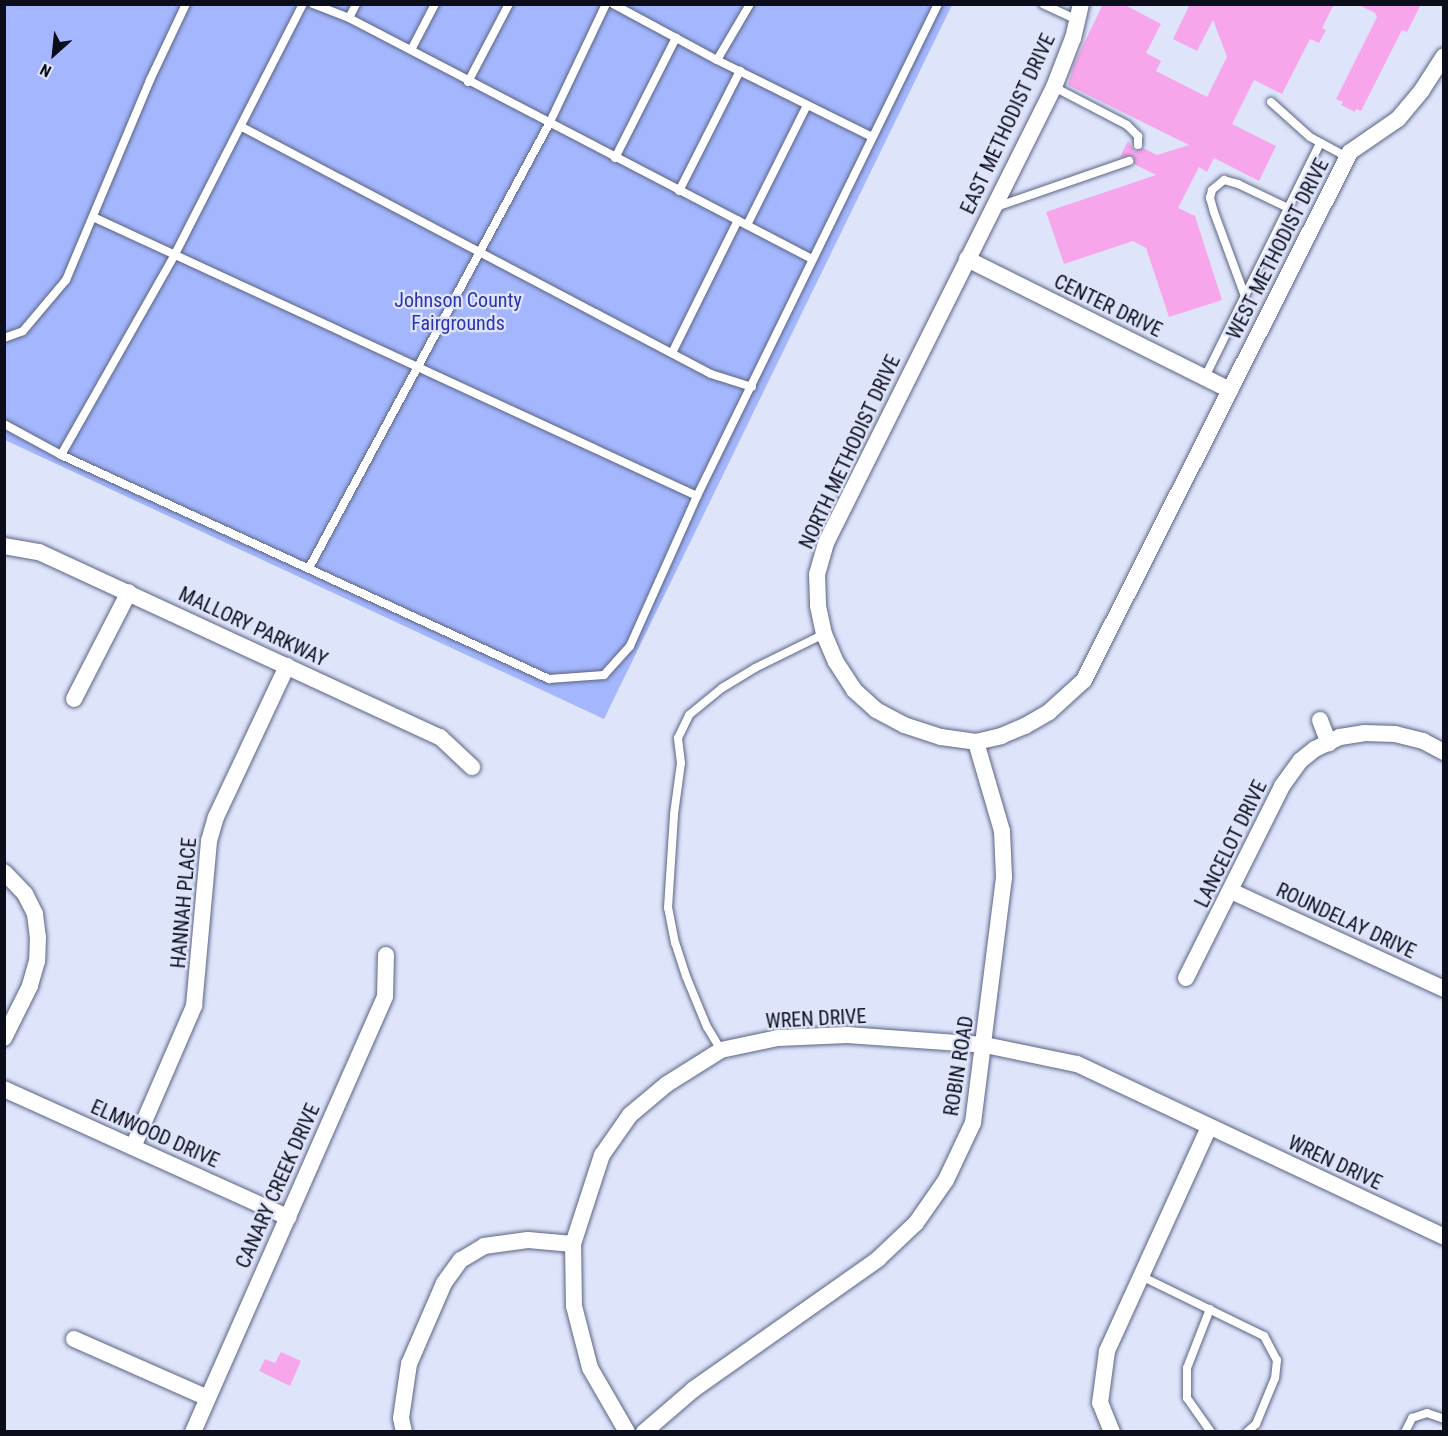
<!DOCTYPE html>
<style>
body{margin:0}
#map{position:relative;width:1448px;height:1436px;overflow:hidden;background:#dee5fb;font-family:"Roboto Condensed",sans-serif}
div>[style]{position:absolute}
.green>*{inset:0;background:#a4b7fe}
.building>*{inset:0;background:#f7a6eb}
.roads{filter:drop-shadow(0 0 2px #5b6483) drop-shadow(0 0 2px #5b6483)}
.service>*{height:8px;margin:-4px;padding:0 4px;transform-origin:4px;border-radius:4px;background:#fff}
.minor>*{height:16px;margin:-8px;padding:0 8px;transform-origin:8px;border-radius:8px;background:#fff}
span{translate:-50% -50%;white-space:nowrap;text-align:center;line-height:1.15;-webkit-text-stroke:4.5px #dee5fb;paint-order:stroke}
.street-label{font-size:20px;color:#0b0e1a}
.park-label{font-size:20px;color:#2d32ae}
.frame{position:absolute;inset:0;border:6px solid #0b0e1a;pointer-events:none}
.north{position:absolute;left:24px;top:24px;width:60px;height:60px;-webkit-text-stroke:4px #dee5fb;paint-order:stroke;rotate:207deg;font-size:16px;font-weight:700;line-height:24px;text-align:center;color:#0b0e1a}
.north::after{content:'';display:block;margin:auto;width:21px;height:27px;background:#0b0e1a;clip-path:polygon(50% 0,100% 100%,50% 72%,0 100%)}
</style>
<div id="map">
<div class="green">
<div style="clip-path:polygon(5px 5px,952px 5px,604px 719px,5px 440px)"></div>
</div>
<div class="building">
<div style="clip-path:polygon(1103px 4px,1123px 4px,1161px 24px,1146px 53px,1161px 61px,1156px 71px,1207px 97px,1227px 57px,1213px 20px,1197px 51px,1173px 39px,1190px 4px,1334px 4px,1322px 28px,1326px 30px,1319px 43px,1310px 39px,1282px 94px,1254px 80px,1232px 124px,1276px 146px,1259px 181px,1214px 158px,1207px 172px,1199px 167px,1178px 208px,1195px 216px,1222px 300px,1169px 317px,1146px 248px,1133px 241px,1064px 264px,1046px 212px,1156px 175px,1134px 164px,1133px 156px,1120px 157px,1128px 141px,1135px 151px,1143px 148px,1157px 155px,1189px 145px,1068px 85px,1074px 64px)"></div>
<div style="clip-path:polygon(1357px 4px,1421px 4px,1407px 32px,1402px 30px,1361px 111px,1356px 109px,1355px 112px,1341px 105px,1343px 102px,1336px 99px,1377px 17px,1375px 13px)"></div>
<div style="clip-path:polygon(281px 1352px,301px 1361px,290px 1386px,259px 1371px,265px 1359px,275px 1363px)"></div>
</div>
<div class="roads">
<div class="service">
<div style="left:313px;top:4px;width:39px;rotate:21deg"></div>
<div style="left:349px;top:18px;width:522px;rotate:27.5deg"></div>
<div style="left:613px;top:4px;width:118px;rotate:28.3deg"></div>
<div style="left:717px;top:60px;width:173px;rotate:26.4deg"></div>
<div style="left:1043px;top:4px;width:38px;rotate:25deg"></div>
<div style="left:349px;top:18px;width:16px;rotate:-63deg"></div>
<div style="left:411px;top:50px;width:52px;rotate:-62.4deg"></div>
<div style="left:717px;top:60px;width:65px;rotate:-59.5deg"></div>
<div style="left:468px;top:82px;width:88px;rotate:-62.3deg"></div>
<div style="left:1054px;top:87px;width:82px;rotate:27.5deg"></div>
<div style="left:1127px;top:125px;width:16px;rotate:45deg"></div>
<div style="left:1138px;top:136px;width:9px;rotate:90deg"></div>
<div style="left:1271px;top:102px;width:52px;rotate:41.9deg"></div>
<div style="left:1310px;top:137px;width:42px;rotate:28.4deg"></div>
<div style="left:242px;top:127px;width:530px;rotate:27.77deg"></div>
<div style="left:711px;top:374px;width:43px;rotate:17.6deg"></div>
<div style="left:615px;top:158px;width:135px;rotate:-63.1deg"></div>
<div style="left:679px;top:191px;width:135px;rotate:-63.1deg"></div>
<div style="left:996px;top:207px;width:141px;rotate:-19.1deg"></div>
<div style="left:93px;top:217px;width:665px;rotate:24.79deg"></div>
<div style="left:747px;top:225px;width:134px;rotate:-63.4deg"></div>
<div style="left:1245px;top:296px;width:90px;rotate:-110.3deg"></div>
<div style="left:1214px;top:212px;width:15px;rotate:-106deg"></div>
<div style="left:1210px;top:198px;width:8px;rotate:-76deg"></div>
<div style="left:1212px;top:190px;width:16px;rotate:-40deg"></div>
<div style="left:1224px;top:180px;width:15px;rotate:16deg"></div>
<div style="left:1238px;top:184px;width:55px;rotate:25.6deg"></div>
<div style="left:4px;top:338px;width:20px;rotate:-20deg"></div>
<div style="left:23px;top:331px;width:67px;rotate:-49.9deg"></div>
<div style="left:66px;top:280px;width:217px;rotate:-67.2deg"></div>
<div style="left:150px;top:80px;width:84px;rotate:-64.7deg"></div>
<div style="left:672px;top:353px;width:148px;rotate:-63.6deg"></div>
<div style="left:1205px;top:377px;width:261px;rotate:-63.8deg"></div>
<div style="left:4px;top:424px;width:65px;rotate:28.5deg"></div>
<div style="left:61px;top:455px;width:537px;rotate:24.66deg"></div>
<div style="left:549px;top:679px;width:55px;rotate:-4.2deg"></div>
<div style="left:604px;top:675px;width:39px;rotate:-48deg"></div>
<div style="left:630px;top:646px;width:164px;rotate:-65.9deg"></div>
<div style="left:697px;top:496px;width:548px;rotate:-63.9deg"></div>
<div style="left:61px;top:455px;width:231px;rotate:-60.4deg"></div>
<div style="left:175px;top:254px;width:281px;rotate:-62.9deg"></div>
<div style="left:309px;top:568px;width:505px;rotate:-61.61deg"></div>
<div style="left:549px;top:124px;width:133px;rotate:-64.6deg"></div>
<div style="left:721px;top:1050px;width:27px;rotate:-121deg"></div>
<div style="left:707px;top:1027px;width:55px;rotate:-112.4deg"></div>
<div style="left:686px;top:976px;width:35px;rotate:-108deg"></div>
<div style="left:675px;top:943px;width:36px;rotate:-101deg"></div>
<div style="left:668px;top:908px;width:94px;rotate:-86.3deg"></div>
<div style="left:674px;top:814px;width:51px;rotate:-82.2deg"></div>
<div style="left:681px;top:763px;width:25px;rotate:-97deg"></div>
<div style="left:678px;top:738px;width:25px;rotate:-64deg"></div>
<div style="left:689px;top:715px;width:43px;rotate:-39.3deg"></div>
<div style="left:722px;top:688px;width:39px;rotate:-31deg"></div>
<div style="left:755px;top:668px;width:77px;rotate:-26.2deg"></div>
<div style="left:1141px;top:1276px;width:137px;rotate:26deg"></div>
<div style="left:1264px;top:1336px;width:27px;rotate:62deg"></div>
<div style="left:1277px;top:1360px;width:18px;rotate:96deg"></div>
<div style="left:1275px;top:1378px;width:50px;rotate:112.4deg"></div>
<div style="left:1256px;top:1424px;width:12px;rotate:138deg"></div>
<div style="left:1210px;top:1309px;width:63px;rotate:111.3deg"></div>
<div style="left:1187px;top:1368px;width:30px;rotate:90deg"></div>
<div style="left:1187px;top:1398px;width:42px;rotate:54.8deg"></div>
<div style="left:1405px;top:1432px;width:16px;rotate:-63deg"></div>
<div style="left:1412px;top:1418px;width:16px;rotate:-18deg"></div>
<div style="left:1427px;top:1413px;width:18px;rotate:19deg"></div>
</div>
<div class="minor">
<div style="left:1081px;top:4px;width:35px;rotate:103deg"></div>
<div style="left:1073px;top:38px;width:53px;rotate:111.2deg"></div>
<div style="left:1054px;top:87px;width:510px;rotate:116.57deg"></div>
<div style="left:826px;top:543px;width:32px;rotate:106deg"></div>
<div style="left:817px;top:574px;width:32px;rotate:88deg"></div>
<div style="left:818px;top:606px;width:29px;rotate:78deg"></div>
<div style="left:824px;top:634px;width:30px;rotate:67deg"></div>
<div style="left:836px;top:662px;width:33px;rotate:57deg"></div>
<div style="left:854px;top:690px;width:30px;rotate:42deg"></div>
<div style="left:876px;top:710px;width:32px;rotate:28deg"></div>
<div style="left:904px;top:725px;width:39px;rotate:18deg"></div>
<div style="left:941px;top:737px;width:35px;rotate:8deg"></div>
<div style="left:976px;top:742px;width:26px;rotate:-13deg"></div>
<div style="left:1001px;top:736px;width:26px;rotate:-23deg"></div>
<div style="left:1025px;top:726px;width:28px;rotate:-30deg"></div>
<div style="left:1049px;top:712px;width:47px;rotate:-42.4deg"></div>
<div style="left:1084px;top:680px;width:591px;rotate:-63.26deg"></div>
<div style="left:1350px;top:152px;width:58px;rotate:-34.5deg"></div>
<div style="left:1398px;top:119px;width:38px;rotate:-50deg"></div>
<div style="left:1422px;top:90px;width:40px;rotate:-57.1deg"></div>
<div style="left:967px;top:259px;width:294px;rotate:26.5deg"></div>
<div style="left:4px;top:546px;width:36px;rotate:10deg"></div>
<div style="left:39px;top:552px;width:442px;rotate:24.8deg"></div>
<div style="left:440px;top:737px;width:44px;rotate:43.2deg"></div>
<div style="left:74px;top:699px;width:120px;rotate:-62.8deg"></div>
<div style="left:1320px;top:720px;width:25px;rotate:69deg"></div>
<div style="left:4px;top:872px;width:30px;rotate:46deg"></div>
<div style="left:25px;top:894px;width:22px;rotate:63deg"></div>
<div style="left:35px;top:914px;width:23px;rotate:83deg"></div>
<div style="left:38px;top:937px;width:24px;rotate:92deg"></div>
<div style="left:37px;top:961px;width:26px;rotate:106deg"></div>
<div style="left:30px;top:986px;width:58px;rotate:116.6deg"></div>
<div style="left:1231px;top:891px;width:234px;rotate:24.7deg"></div>
<div style="left:1186px;top:978px;width:215px;rotate:-63.4deg"></div>
<div style="left:1282px;top:786px;width:31px;rotate:-54deg"></div>
<div style="left:1300px;top:761px;width:19px;rotate:-39deg"></div>
<div style="left:1315px;top:749px;width:28px;rotate:-26deg"></div>
<div style="left:1340px;top:737px;width:24px;rotate:-9deg"></div>
<div style="left:1364px;top:733px;width:31px;rotate:2deg"></div>
<div style="left:1395px;top:734px;width:29px;rotate:14deg"></div>
<div style="left:1423px;top:741px;width:24px;rotate:28deg"></div>
<div style="left:4px;top:1089px;width:312px;rotate:24.3deg"></div>
<div style="left:133px;top:1147px;width:154px;rotate:-66.6deg"></div>
<div style="left:194px;top:1006px;width:166px;rotate:-84.8deg"></div>
<div style="left:209px;top:841px;width:25px;rotate:-74deg"></div>
<div style="left:216px;top:817px;width:167px;rotate:-64.8deg"></div>
<div style="left:74px;top:1339px;width:146px;rotate:23.8deg"></div>
<div style="left:193px;top:1432px;width:476px;rotate:-66.2deg"></div>
<div style="left:385px;top:996px;width:41px;rotate:-88.6deg"></div>
<div style="left:404px;top:1432px;width:14px;rotate:-102deg"></div>
<div style="left:401px;top:1418px;width:55px;rotate:-81.6deg"></div>
<div style="left:409px;top:1364px;width:88px;rotate:-66.6deg"></div>
<div style="left:444px;top:1283px;width:29px;rotate:-54deg"></div>
<div style="left:461px;top:1260px;width:27px;rotate:-31deg"></div>
<div style="left:484px;top:1246px;width:44px;rotate:-7.8deg"></div>
<div style="left:528px;top:1240px;width:45px;rotate:5.1deg"></div>
<div style="left:627px;top:1432px;width:74px;rotate:-120deg"></div>
<div style="left:590px;top:1368px;width:64px;rotate:-104.5deg"></div>
<div style="left:574px;top:1306px;width:62px;rotate:-90.9deg"></div>
<div style="left:573px;top:1244px;width:94px;rotate:-72deg"></div>
<div style="left:602px;top:1155px;width:49px;rotate:-55deg"></div>
<div style="left:630px;top:1115px;width:48px;rotate:-40deg"></div>
<div style="left:667px;top:1084px;width:64px;rotate:-32.2deg"></div>
<div style="left:721px;top:1050px;width:58px;rotate:-11.9deg"></div>
<div style="left:778px;top:1038px;width:69px;rotate:-2.5deg"></div>
<div style="left:847px;top:1035px;width:138px;rotate:4.1deg"></div>
<div style="left:985px;top:1045px;width:94px;rotate:11.7deg"></div>
<div style="left:1077px;top:1064px;width:406px;rotate:25.2deg"></div>
<div style="left:644px;top:1432px;width:66px;rotate:-40.7deg"></div>
<div style="left:694px;top:1389px;width:225px;rotate:-35.2deg"></div>
<div style="left:878px;top:1259px;width:52px;rotate:-43.5deg"></div>
<div style="left:916px;top:1223px;width:52px;rotate:-55.1deg"></div>
<div style="left:946px;top:1180px;width:63px;rotate:-64.7deg"></div>
<div style="left:973px;top:1123px;width:248px;rotate:-82.8deg"></div>
<div style="left:1004px;top:877px;width:46px;rotate:-92.5deg"></div>
<div style="left:1002px;top:831px;width:93px;rotate:-106.3deg"></div>
<div style="left:1112px;top:1432px;width:31px;rotate:-112deg"></div>
<div style="left:1100px;top:1403px;width:52px;rotate:-82.3deg"></div>
<div style="left:1107px;top:1351px;width:246px;rotate:-65.5deg"></div>
</div>
</div>
<div class="street-label">
<span style="left:1008px;top:124px;rotate:-65deg">EAST METHODIST DRIVE</span>
<span style="left:1278px;top:249px;rotate:-63deg">WEST METHODIST DRIVE</span>
<span style="left:1108px;top:306px;rotate:26deg">CENTER DRIVE</span>
<span style="left:850px;top:452px;rotate:-65deg">NORTH METHODIST DRIVE</span>
<span style="left:253px;top:627px;rotate:25deg">MALLORY PARKWAY</span>
<span style="left:1231px;top:844px;rotate:-64deg">LANCELOT DRIVE</span>
<span style="left:184px;top:903px;rotate:-85deg">HANNAH PLACE</span>
<span style="left:1346px;top:921px;rotate:25deg">ROUNDELAY DRIVE</span>
<span style="left:816px;top:1019px;rotate:-3deg">WREN DRIVE</span>
<span style="left:959px;top:1066px;rotate:-81deg">ROBIN ROAD</span>
<span style="left:155px;top:1134px;rotate:24deg">ELMWOOD DRIVE</span>
<span style="left:1335px;top:1163px;rotate:25deg">WREN DRIVE</span>
<span style="left:278px;top:1186px;rotate:-66deg">CANARY CREEK DRIVE</span>
</div>
<div class="park-label">
<span style="left:458px;top:312px">Johnson County<br>Fairgrounds</span>
</div>
<div class="frame"></div>
<div class="north">N</div>
</div>
